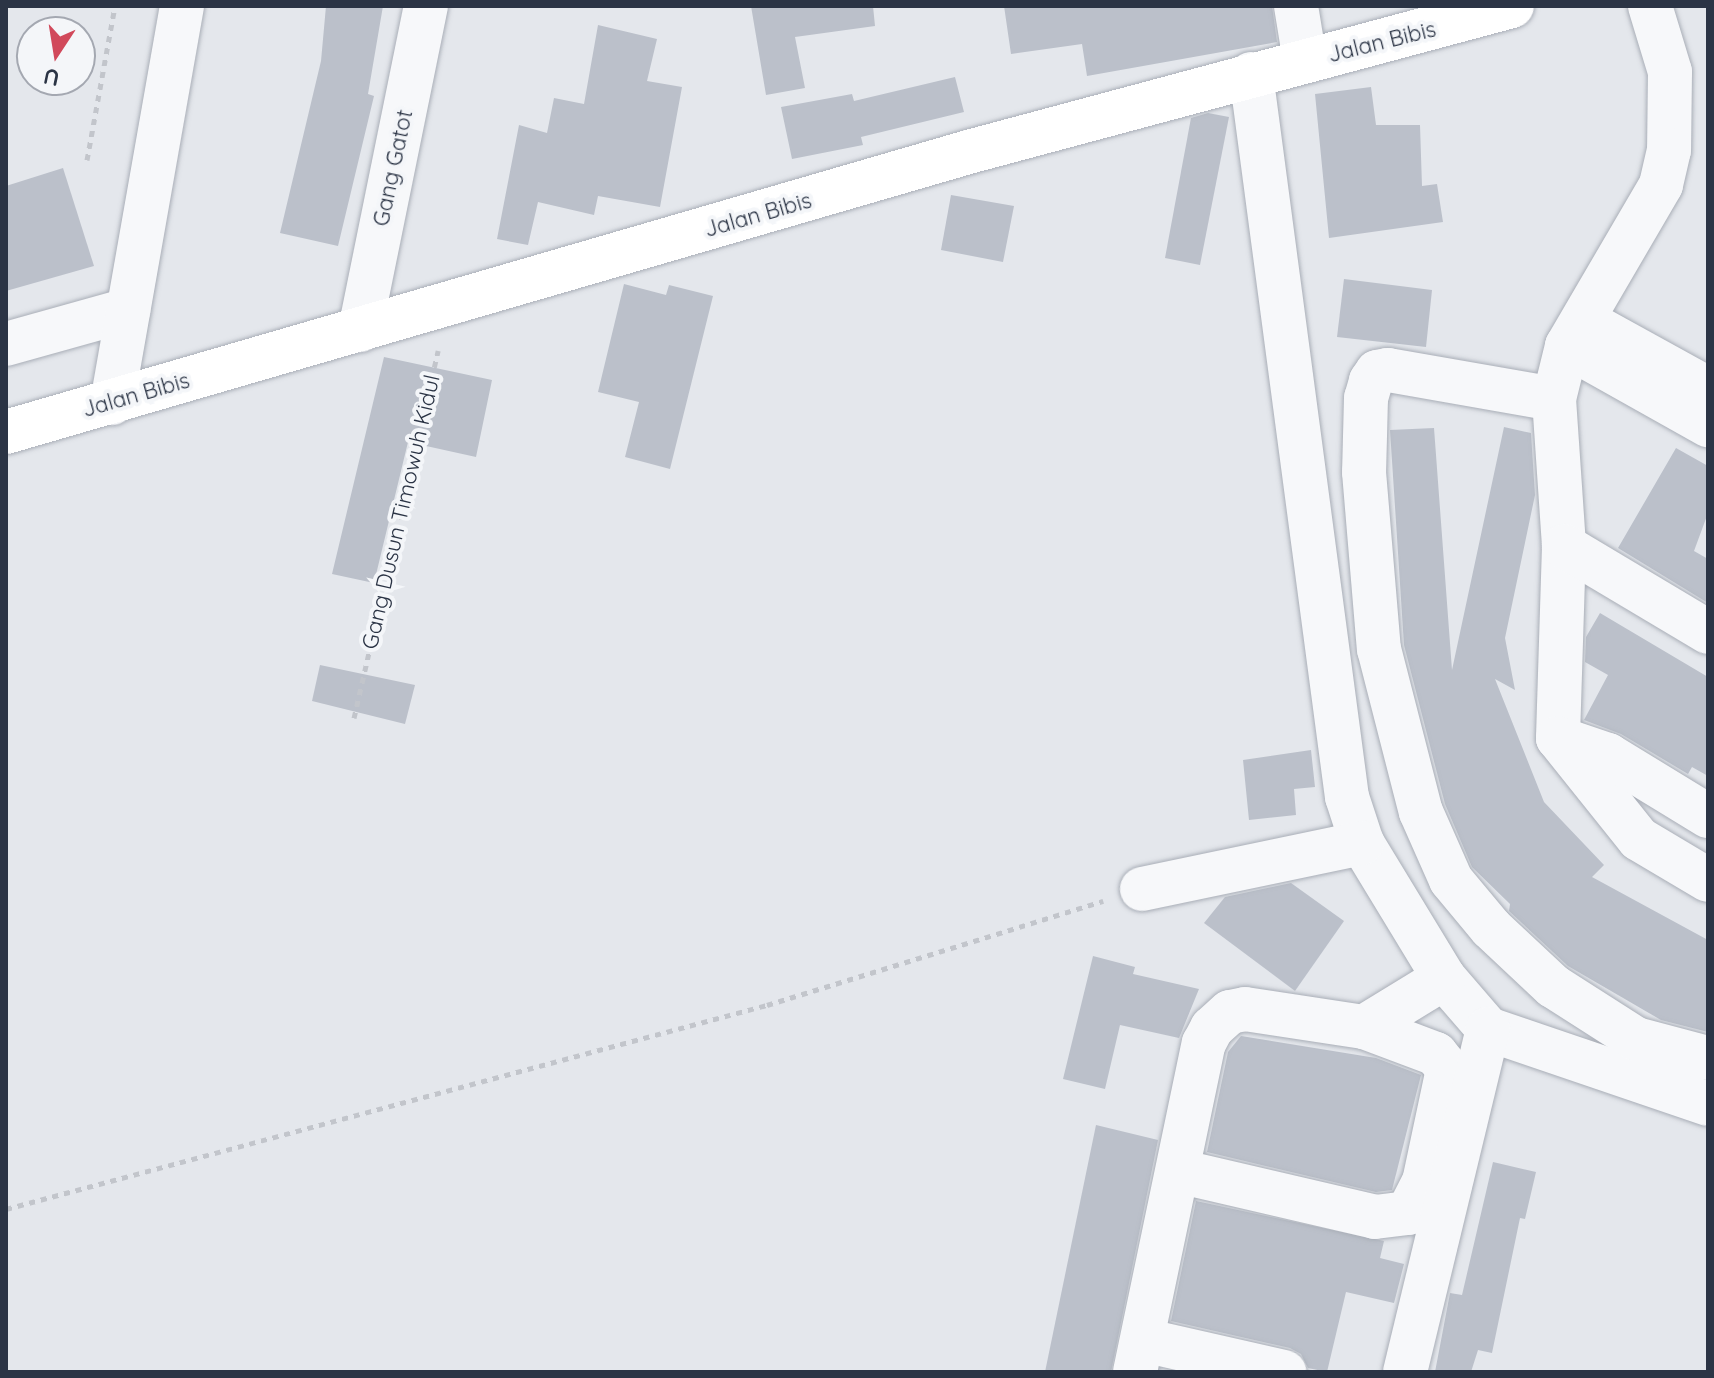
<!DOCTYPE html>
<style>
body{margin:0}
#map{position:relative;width:1714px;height:1378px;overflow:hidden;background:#e4e7ec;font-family:Quicksand,sans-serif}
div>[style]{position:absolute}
.building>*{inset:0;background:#bbc0ca}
.path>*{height:5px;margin-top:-2.5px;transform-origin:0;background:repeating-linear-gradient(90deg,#c2c5cb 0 6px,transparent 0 12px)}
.roads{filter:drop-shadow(0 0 2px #a9aeb7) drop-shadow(0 0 2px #a9aeb7)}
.minor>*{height:44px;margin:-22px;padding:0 22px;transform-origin:22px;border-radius:22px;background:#f7f8fa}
.major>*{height:44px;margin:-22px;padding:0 22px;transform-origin:22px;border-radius:22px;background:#fff}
span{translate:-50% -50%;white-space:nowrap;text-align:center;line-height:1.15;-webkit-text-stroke:8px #f4f6f9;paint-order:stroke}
.street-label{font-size:22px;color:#2b3445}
.frame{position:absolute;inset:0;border:8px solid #2b3445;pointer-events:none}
.north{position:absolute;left:16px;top:16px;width:80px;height:80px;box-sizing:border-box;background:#f4f6f9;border:2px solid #a4a8b1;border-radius:50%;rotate:192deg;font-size:22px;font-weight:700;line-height:32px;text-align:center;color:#2b3445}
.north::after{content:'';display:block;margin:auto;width:28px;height:36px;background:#d1495b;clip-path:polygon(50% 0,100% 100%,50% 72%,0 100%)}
</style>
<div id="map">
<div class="building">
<div style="clip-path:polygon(326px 6px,383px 6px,368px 94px,374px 96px,338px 246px,280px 233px,321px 61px)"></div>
<div style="clip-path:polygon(751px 6px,873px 6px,875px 26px,795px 37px,805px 88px,766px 95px)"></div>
<div style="clip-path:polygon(1004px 6px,1272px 6px,1277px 42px,1087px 76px,1082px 44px,1011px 54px)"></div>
<div style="clip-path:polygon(598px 25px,657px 39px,647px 81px,682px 87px,660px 207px,598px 196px,594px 215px,538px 202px,528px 245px,497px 239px,519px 125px,547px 133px,554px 98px,584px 104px)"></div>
<div style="clip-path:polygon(955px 77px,964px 112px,861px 137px,863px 145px,792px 159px,781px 107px,852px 94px,854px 101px)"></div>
<div style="clip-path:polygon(1371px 87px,1376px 125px,1420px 125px,1422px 186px,1437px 184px,1443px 222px,1329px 238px,1315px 94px)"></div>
<div style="clip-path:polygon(1208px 113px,1229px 117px,1200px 265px,1165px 258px,1191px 118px)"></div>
<div style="clip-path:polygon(63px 168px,94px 266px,6px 291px,6px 186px)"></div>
<div style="clip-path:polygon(951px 195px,1014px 206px,1003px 262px,941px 250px)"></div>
<div style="clip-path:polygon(1344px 279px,1432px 290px,1426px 347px,1337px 337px)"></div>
<div style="clip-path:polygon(624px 284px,666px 295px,669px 285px,713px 296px,670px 469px,625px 457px,639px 402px,598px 392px)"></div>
<div style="clip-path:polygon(384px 357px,492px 380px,476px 457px,408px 442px,374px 583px,332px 574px)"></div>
<div style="clip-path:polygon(1504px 427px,1531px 433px,1535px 495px,1505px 638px,1515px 690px,1495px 679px,1544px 802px,1604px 865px,1592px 877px,1708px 940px,1708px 1032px,1661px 1020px,1568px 966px,1509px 911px,1510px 904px,1472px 867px,1445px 804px,1404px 645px,1390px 430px,1434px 428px,1452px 670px)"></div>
<div style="clip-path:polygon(1676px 448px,1708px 466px,1708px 513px,1694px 551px,1708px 559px,1708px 603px,1618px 548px)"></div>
<div style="clip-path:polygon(1600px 613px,1708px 677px,1708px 776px,1692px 767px,1688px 774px,1621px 734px,1584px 720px,1608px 675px,1585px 662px,1586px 637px)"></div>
<div style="clip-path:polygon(320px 665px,415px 685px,405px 724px,312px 701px)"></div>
<div style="clip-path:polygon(1311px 750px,1315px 787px,1294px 789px,1296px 815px,1249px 820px,1243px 760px)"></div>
<div style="clip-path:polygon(1291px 883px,1344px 921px,1295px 991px,1204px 923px,1225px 897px)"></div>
<div style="clip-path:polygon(1093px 956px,1135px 967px,1133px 974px,1199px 989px,1179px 1038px,1120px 1025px,1105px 1089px,1063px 1079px)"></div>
<div style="clip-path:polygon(1241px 1036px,1376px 1058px,1421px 1075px,1392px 1190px,1376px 1192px,1207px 1152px,1228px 1052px)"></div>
<div style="clip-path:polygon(1096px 1125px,1158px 1140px,1111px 1372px,1045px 1372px)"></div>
<div style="clip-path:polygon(1493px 1162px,1536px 1172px,1525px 1219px,1520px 1218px,1492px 1353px,1478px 1350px,1471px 1372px,1435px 1372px,1450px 1293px,1462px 1295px)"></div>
<div style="clip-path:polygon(1196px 1201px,1384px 1241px,1380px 1258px,1404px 1264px,1394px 1303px,1346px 1292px,1327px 1372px,1308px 1368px,1301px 1354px,1290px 1348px,1171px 1321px)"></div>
</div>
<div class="path">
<div style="left:87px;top:160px;width:157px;rotate:-79.7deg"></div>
<div style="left:354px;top:718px;width:377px;rotate:-77.1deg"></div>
<div style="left:6px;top:1209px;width:788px;rotate:-15.01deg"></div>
<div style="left:767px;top:1005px;width:352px;rotate:-17.2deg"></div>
</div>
<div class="roads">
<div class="minor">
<div style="left:1296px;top:6px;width:56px;rotate:80.7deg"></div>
<div style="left:1650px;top:6px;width:69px;rotate:73.1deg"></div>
<div style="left:1670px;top:72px;width:78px;rotate:90.7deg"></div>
<div style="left:1669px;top:150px;width:36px;rotate:103deg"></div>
<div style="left:1661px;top:185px;width:186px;rotate:120.3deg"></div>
<div style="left:1567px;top:346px;width:55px;rotate:103.8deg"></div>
<div style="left:1554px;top:399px;width:147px;rotate:86.1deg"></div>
<div style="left:1564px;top:546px;width:192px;rotate:91.8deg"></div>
<div style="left:1558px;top:738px;width:129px;rotate:51.3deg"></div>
<div style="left:1639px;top:839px;width:80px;rotate:30.7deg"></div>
<div style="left:1251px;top:74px;width:729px;rotate:82.44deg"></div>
<div style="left:1347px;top:797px;width:48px;rotate:71.9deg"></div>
<div style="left:1362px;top:843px;width:158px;rotate:58.7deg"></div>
<div style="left:1444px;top:978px;width:67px;rotate:49.2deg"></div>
<div style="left:1488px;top:1029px;width:232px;rotate:18.8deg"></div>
<div style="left:1583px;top:320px;width:143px;rotate:28.9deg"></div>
<div style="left:360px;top:330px;width:331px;rotate:-78.5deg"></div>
<div style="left:6px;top:344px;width:127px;rotate:-15.6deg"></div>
<div style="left:1567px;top:346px;width:162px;rotate:29.3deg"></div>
<div style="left:1554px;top:399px;width:169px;rotate:-170.1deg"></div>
<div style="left:1388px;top:370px;width:11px;rotate:170deg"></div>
<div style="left:1377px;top:372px;width:11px;rotate:124deg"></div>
<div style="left:1371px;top:381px;width:18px;rotate:106deg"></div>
<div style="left:1366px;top:398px;width:74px;rotate:91.5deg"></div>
<div style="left:1364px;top:472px;width:178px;rotate:85.2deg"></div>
<div style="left:1379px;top:649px;width:168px;rotate:75.6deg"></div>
<div style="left:1421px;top:812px;width:74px;rotate:66.2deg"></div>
<div style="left:1451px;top:880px;width:62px;rotate:50.2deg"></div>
<div style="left:1491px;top:928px;width:85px;rotate:43.1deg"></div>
<div style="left:1553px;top:986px;width:98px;rotate:32.6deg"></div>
<div style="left:1636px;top:1039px;width:74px;rotate:14.8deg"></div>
<div style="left:112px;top:403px;width:403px;rotate:-80deg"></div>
<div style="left:1564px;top:546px;width:168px;rotate:30.8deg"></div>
<div style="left:1558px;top:738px;width:53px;rotate:18.8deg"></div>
<div style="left:1608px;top:755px;width:117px;rotate:31.4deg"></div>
<div style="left:1142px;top:889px;width:225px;rotate:-11.8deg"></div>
<div style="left:1178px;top:1171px;width:202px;rotate:13.1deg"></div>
<div style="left:1375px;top:1217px;width:33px;rotate:-7deg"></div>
<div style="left:1408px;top:1213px;width:35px;rotate:-63deg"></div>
<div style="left:1424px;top:1182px;width:116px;rotate:-78deg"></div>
<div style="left:1448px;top:1069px;width:19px;rotate:-129deg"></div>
<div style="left:1436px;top:1054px;width:77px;rotate:-159.4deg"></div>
<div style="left:1143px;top:1340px;width:145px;rotate:12.8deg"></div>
<div style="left:1135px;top:1372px;width:336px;rotate:-78.2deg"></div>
<div style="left:1204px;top:1043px;width:17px;rotate:-62deg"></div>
<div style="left:1212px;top:1028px;width:24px;rotate:-42deg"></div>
<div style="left:1230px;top:1012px;width:15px;rotate:-11deg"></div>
<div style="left:1245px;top:1009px;width:120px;rotate:8.6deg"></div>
<div style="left:1364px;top:1027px;width:94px;rotate:-31.5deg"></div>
<div style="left:1405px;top:1372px;width:353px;rotate:-76.4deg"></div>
</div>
<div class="major">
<div style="left:6px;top:432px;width:1006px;rotate:-16.22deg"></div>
<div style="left:972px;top:151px;width:559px;rotate:-15.03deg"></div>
</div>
</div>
<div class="street-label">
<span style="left:1382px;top:42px;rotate:-14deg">Jalan Bibis</span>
<span style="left:393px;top:168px;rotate:-78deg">Gang Gatot</span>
<span style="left:758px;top:215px;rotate:-16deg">Jalan Bibis</span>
<span style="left:136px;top:395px;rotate:-16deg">Jalan Bibis</span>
<span style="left:401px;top:512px;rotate:-77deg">Gang Dusun Timowuh Kidul</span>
</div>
<div class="frame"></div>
<div class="north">U</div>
</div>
